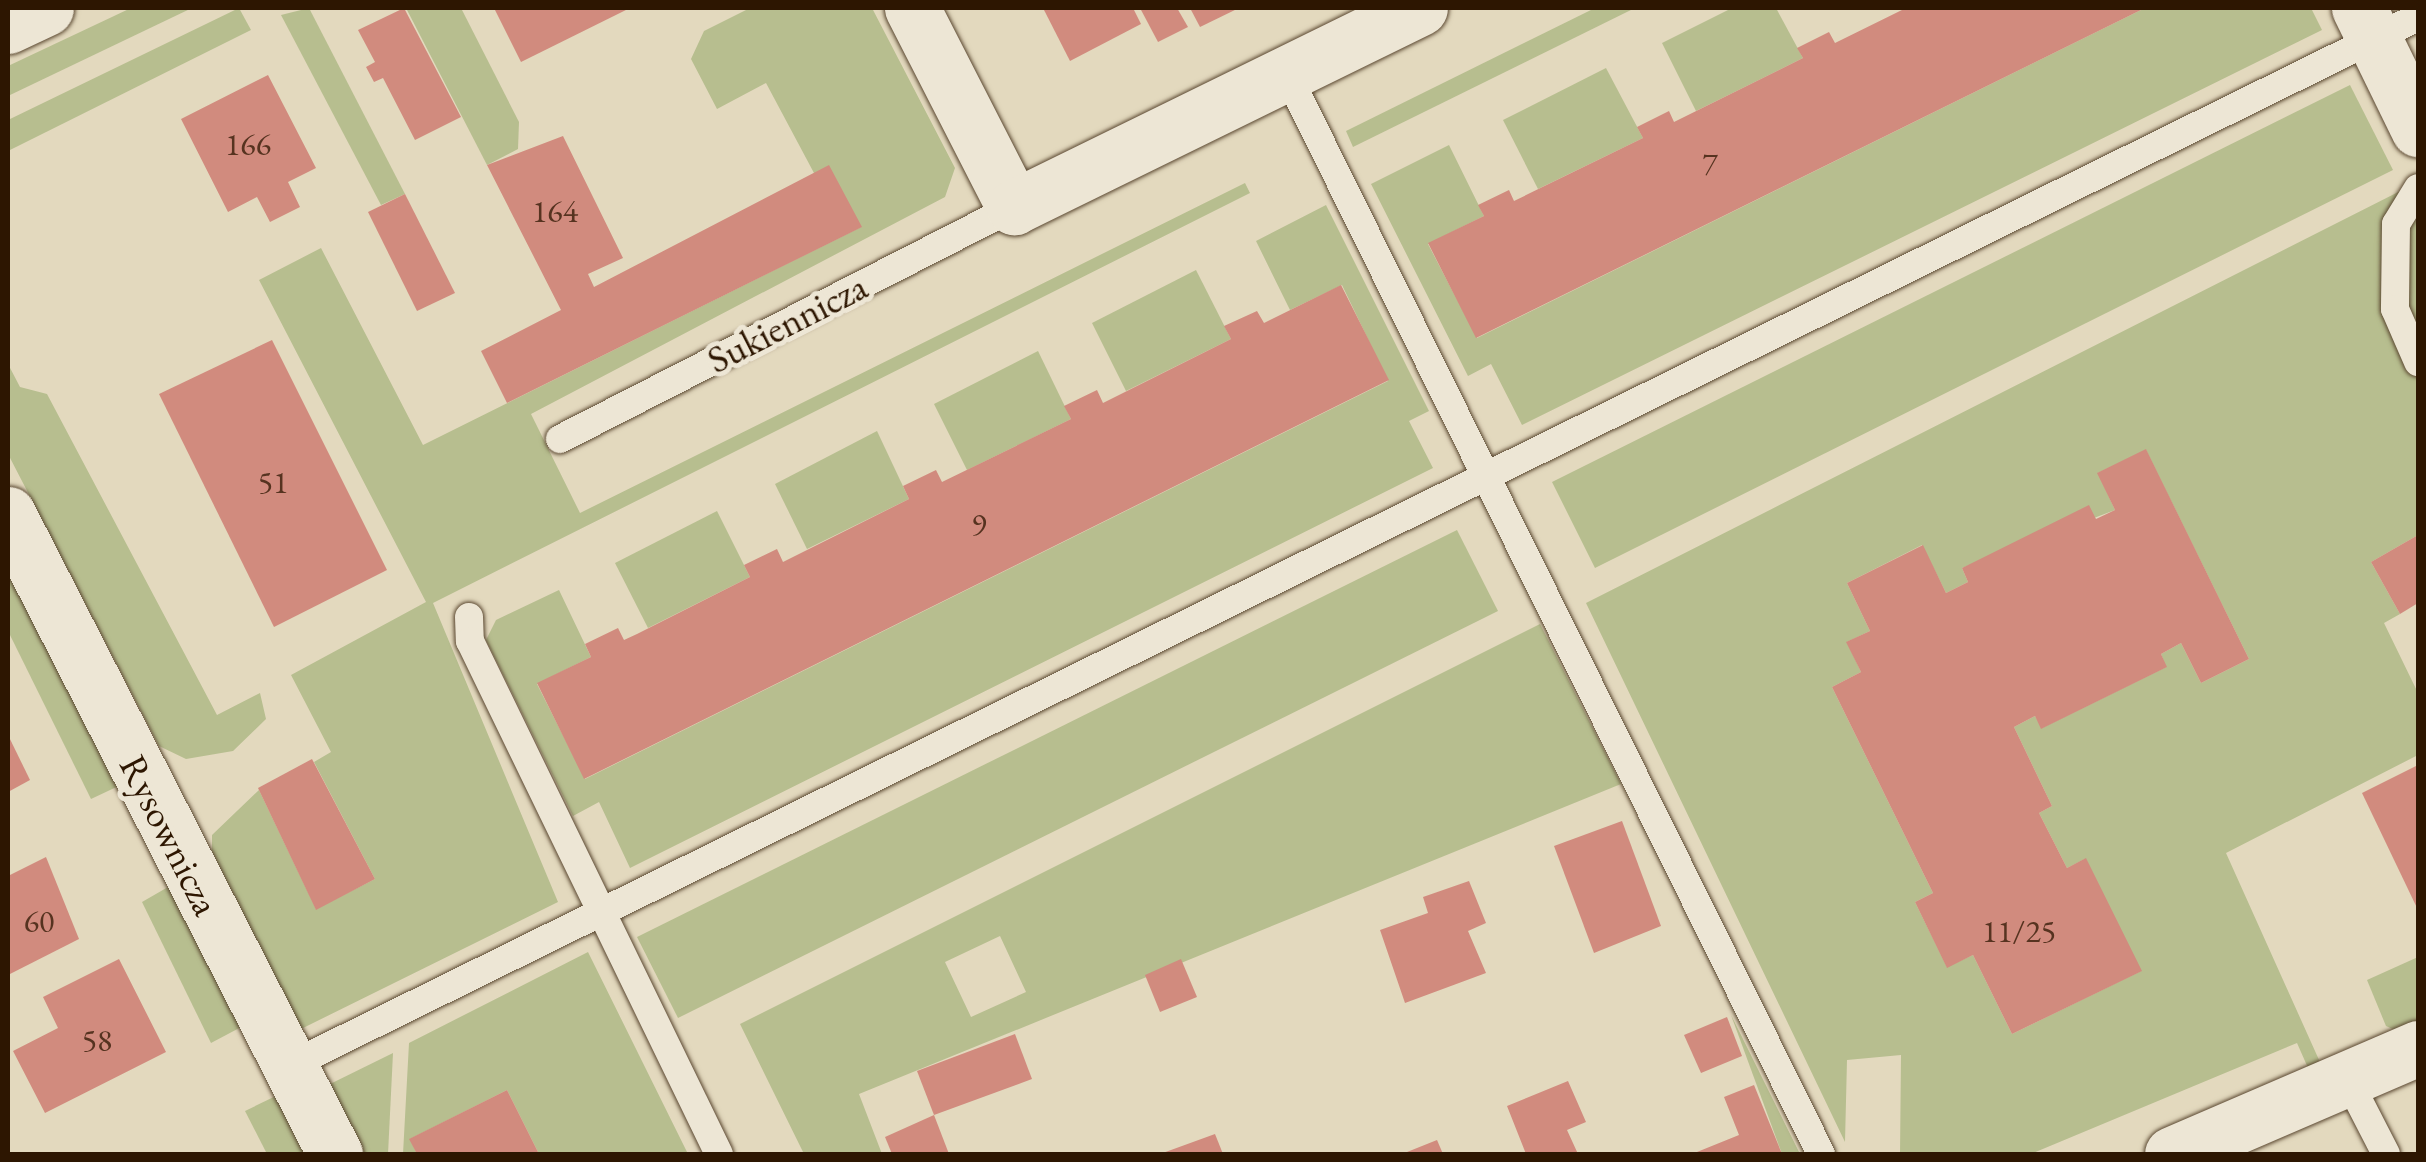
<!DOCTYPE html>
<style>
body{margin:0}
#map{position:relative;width:2426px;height:1162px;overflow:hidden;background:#e3d9be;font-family:"EB Garamond",serif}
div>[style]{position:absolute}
.green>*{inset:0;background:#b7be8f}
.building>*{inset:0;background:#d18b7e}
.roads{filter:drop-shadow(0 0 2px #5a4730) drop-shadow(0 0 2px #5a4730)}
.lane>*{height:28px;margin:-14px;padding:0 14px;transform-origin:14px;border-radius:14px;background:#ede6d5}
.street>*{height:55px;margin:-27.5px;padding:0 27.5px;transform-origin:27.5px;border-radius:27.5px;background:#ede6d5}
.secondary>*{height:55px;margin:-27.5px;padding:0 27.5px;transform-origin:27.5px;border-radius:27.5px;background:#ede6d5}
span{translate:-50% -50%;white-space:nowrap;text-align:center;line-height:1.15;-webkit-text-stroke:10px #ede6d5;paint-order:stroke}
.number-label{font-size:32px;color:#563320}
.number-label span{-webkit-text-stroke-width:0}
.street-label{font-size:38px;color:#2d1601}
.frame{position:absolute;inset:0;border:10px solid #2d1601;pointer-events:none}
</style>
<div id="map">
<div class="green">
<div style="clip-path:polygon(131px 8px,192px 8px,8px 96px,8px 66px)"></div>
<div style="clip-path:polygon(239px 8px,251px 30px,8px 151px,8px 120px)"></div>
<div style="clip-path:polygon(309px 8px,405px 194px,381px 205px,281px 15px)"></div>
<div style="clip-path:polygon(406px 8px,461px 8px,519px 122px,518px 149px,487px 165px)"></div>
<div style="clip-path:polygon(750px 8px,872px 8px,955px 168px,945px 197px,531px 414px,580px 513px,1245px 183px,1250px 193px,433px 603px,558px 902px,301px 1029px,212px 852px,212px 835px,259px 790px,316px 909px,375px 879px,314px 762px,331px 752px,291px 675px,426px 602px,259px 280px,321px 248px,423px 445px,861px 227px,814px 173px,766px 83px,717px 109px,691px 59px,704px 31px)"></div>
<div style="clip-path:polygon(1595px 8px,1635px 8px,1353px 147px,1346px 131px)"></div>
<div style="clip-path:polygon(1732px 8px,1776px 8px,1803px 58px,1696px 111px,1662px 43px)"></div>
<div style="clip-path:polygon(2145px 8px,2311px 8px,2322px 30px,1522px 425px,1491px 364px,1468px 376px,1371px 184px,1449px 145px,1484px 216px,1428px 244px,1477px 338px)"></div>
<div style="clip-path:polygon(1606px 68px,1643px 138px,1538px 189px,1503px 120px)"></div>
<div style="clip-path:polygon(2350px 85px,2393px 170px,1595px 568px,1552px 482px)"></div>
<div style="clip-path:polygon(evenodd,2418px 182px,2418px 535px,2371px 562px,2400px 614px,2384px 623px,2418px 693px,2418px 755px,2226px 853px,2324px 1071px,2312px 1077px,2297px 1043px,2031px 1154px,1900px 1154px,1901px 1055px,1847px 1060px,1845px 1142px,1586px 603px,2418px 182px,2146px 450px,2249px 659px,2201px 683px,2181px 643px,2161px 654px,2166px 667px,2042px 728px,2035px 716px,2014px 727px,2052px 806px,2039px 813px,2067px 868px,2085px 859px,2141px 971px,2012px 1034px,1973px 955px,1947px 967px,1915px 902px,1933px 893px,1832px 687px,1861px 672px,1847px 642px,1870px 631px,1847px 583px,1922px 545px,1946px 593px,1968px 582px,1962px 568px,2115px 510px,2098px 473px,2146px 450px)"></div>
<div style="clip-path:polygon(1326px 205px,1429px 411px,1409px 421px,1433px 468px,630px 868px,599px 802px,573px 816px,486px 640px,496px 620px,559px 590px,591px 657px,537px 684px,585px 779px,1388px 381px,1342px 285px,1290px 310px,1256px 241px)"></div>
<div style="clip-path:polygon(1196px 270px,1231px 339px,1126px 391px,1092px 323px)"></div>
<div style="clip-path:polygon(1038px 351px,1071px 419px,967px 470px,934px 404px)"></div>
<div style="clip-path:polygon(8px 364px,20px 387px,47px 394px,217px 715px,260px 693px,266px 719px,233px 751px,186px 759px,159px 746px,8px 454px)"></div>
<div style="clip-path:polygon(877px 431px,909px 499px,807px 549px,775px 484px)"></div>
<div style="clip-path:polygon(717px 511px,750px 577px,648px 628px,615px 563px)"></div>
<div style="clip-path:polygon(1457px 530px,1498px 611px,678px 1018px,637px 937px)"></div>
<div style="clip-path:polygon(8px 551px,125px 783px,91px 799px,8px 631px)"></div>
<div style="clip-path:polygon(evenodd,1540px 624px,1621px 784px,859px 1094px,882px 1154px,804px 1154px,740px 1024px,1540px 624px,1000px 936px,1026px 992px,971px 1017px,945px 962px,1000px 936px)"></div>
<div style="clip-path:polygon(175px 883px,245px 1025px,211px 1043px,142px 902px)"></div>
<div style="clip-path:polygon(588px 952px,688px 1154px,539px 1154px,507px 1090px,410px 1139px,417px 1154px,403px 1154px,409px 1043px)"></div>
<div style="clip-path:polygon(2418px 957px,2418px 1031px,2408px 1036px,2386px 1026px,2367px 980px)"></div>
<div style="clip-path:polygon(1731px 1015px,1800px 1154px,1782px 1154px)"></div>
<div style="clip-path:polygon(393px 1053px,388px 1154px,364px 1154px,328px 1085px)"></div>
<div style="clip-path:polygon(282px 1093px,313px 1154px,267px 1154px,245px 1111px)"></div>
</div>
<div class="building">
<div style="clip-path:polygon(404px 8px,461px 117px,415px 140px,383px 78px,374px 82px,366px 67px,375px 62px,358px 30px)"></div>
<div style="clip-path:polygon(494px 8px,630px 8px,521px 62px)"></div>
<div style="clip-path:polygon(1043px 8px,1133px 8px,1141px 24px,1070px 61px)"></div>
<div style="clip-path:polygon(1140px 8px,1177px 8px,1188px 27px,1158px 42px)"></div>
<div style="clip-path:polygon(1190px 8px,1239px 8px,1200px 27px)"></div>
<div style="clip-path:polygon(1906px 8px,2145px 8px,1476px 338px,1428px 243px,1484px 216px,1478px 205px,1509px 190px,1514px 201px,1643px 138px,1637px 127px,1669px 111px,1674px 122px,1803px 58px,1797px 48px,1829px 32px,1835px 43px)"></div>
<div style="clip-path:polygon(268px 75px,316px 168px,288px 182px,300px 207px,270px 222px,257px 197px,228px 212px,181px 119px)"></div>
<div style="clip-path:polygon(563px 136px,623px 258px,588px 274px,594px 287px,829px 165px,862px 227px,507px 403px,481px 351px,561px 310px,487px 165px)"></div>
<div style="clip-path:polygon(405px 194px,455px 293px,417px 311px,368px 212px)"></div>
<div style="clip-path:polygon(1341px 285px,1389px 380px,584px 779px,537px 683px,591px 657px,585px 644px,618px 628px,624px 640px,637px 634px,750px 577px,744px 565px,777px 549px,783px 562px,909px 499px,903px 486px,936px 470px,942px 482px,1071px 419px,1064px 406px,1097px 390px,1103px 403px,1231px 339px,1224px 326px,1257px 311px,1264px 323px)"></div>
<div style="clip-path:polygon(272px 340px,387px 570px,274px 627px,159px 394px)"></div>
<div style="clip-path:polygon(2146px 449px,2249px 659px,2201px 683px,2181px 643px,2161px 654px,2167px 667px,2041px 729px,2035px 716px,2014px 727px,2052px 806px,2039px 813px,2067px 868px,2086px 858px,2142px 971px,2012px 1034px,1973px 955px,1947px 968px,1915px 902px,1933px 893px,1832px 687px,1861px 672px,1846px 642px,1870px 631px,1847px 583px,1923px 545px,1946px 593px,1968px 582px,1962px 568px,2089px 505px,2096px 519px,2115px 510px,2097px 473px)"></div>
<div style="clip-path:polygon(2418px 535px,2418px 603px,2400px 614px,2371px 562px)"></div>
<div style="clip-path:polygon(8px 735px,30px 780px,8px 792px)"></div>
<div style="clip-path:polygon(312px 759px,375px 879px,316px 910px,258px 788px)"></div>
<div style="clip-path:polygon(2418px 765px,2418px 910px,2362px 793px)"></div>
<div style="clip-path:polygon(1622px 821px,1661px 926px,1594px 953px,1554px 846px)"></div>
<div style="clip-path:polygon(46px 857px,79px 939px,8px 975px,8px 876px)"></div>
<div style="clip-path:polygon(1469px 881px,1486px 923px,1468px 931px,1486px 973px,1405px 1003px,1380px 930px,1428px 913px,1423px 897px)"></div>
<div style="clip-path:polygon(119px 959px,166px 1052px,45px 1113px,13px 1051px,58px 1028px,43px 997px)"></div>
<div style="clip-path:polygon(1181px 959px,1197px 997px,1160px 1012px,1145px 975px)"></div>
<div style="clip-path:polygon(1727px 1017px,1742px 1056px,1701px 1073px,1684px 1035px)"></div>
<div style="clip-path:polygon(1015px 1034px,1032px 1079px,934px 1115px,917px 1071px)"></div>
<div style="clip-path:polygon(1568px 1081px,1586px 1122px,1567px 1130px,1578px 1154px,1526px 1154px,1507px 1106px)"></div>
<div style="clip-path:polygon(1754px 1085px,1782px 1154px,1692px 1154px,1739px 1135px,1724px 1097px)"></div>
<div style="clip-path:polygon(507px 1090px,539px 1154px,417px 1154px,409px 1139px)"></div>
<div style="clip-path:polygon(934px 1115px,949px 1154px,892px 1154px,885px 1137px)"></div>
<div style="clip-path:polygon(1215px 1134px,1223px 1154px,1160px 1154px)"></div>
<div style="clip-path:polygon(1437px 1140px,1443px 1154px,1402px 1154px)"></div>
</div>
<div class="roads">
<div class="lane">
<div style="left:1287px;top:74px;width:1205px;rotate:63.69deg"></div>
<div style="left:2418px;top:188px;width:42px;rotate:121.4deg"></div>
<div style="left:2396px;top:224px;width:85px;rotate:90.7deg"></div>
<div style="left:2395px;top:309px;width:58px;rotate:66.5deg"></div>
<div style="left:560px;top:439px;width:510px;rotate:-27.07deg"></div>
<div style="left:469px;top:617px;width:24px;rotate:88deg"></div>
<div style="left:470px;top:641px;width:570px;rotate:64.11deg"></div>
<div style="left:289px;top:1066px;width:2373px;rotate:-26.23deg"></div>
<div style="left:2347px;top:1078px;width:85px;rotate:62.8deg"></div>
</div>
<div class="street">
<div style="left:912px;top:8px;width:224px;rotate:62.9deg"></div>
<div style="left:1014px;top:207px;width:452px;rotate:-26.1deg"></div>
<div style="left:2359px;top:8px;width:135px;rotate:64deg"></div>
<div style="left:8px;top:514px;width:719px;rotate:62.94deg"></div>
<div style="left:2172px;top:1154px;width:268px;rotate:-23.3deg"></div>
</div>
<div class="secondary">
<div style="left:8px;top:26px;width:42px;rotate:-25.3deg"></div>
</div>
</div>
<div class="number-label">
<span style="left:248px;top:144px">166</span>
<span style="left:1710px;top:163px">7</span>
<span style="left:555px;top:211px">164</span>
<span style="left:273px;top:482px">51</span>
<span style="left:979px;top:524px">9</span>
<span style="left:39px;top:921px">60</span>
<span style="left:2019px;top:931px">11/25</span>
<span style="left:97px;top:1040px">58</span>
</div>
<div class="street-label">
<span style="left:787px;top:323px;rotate:-27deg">Sukiennicza</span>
<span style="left:170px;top:835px;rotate:63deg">Rysownicza</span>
</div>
<div class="frame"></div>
</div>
